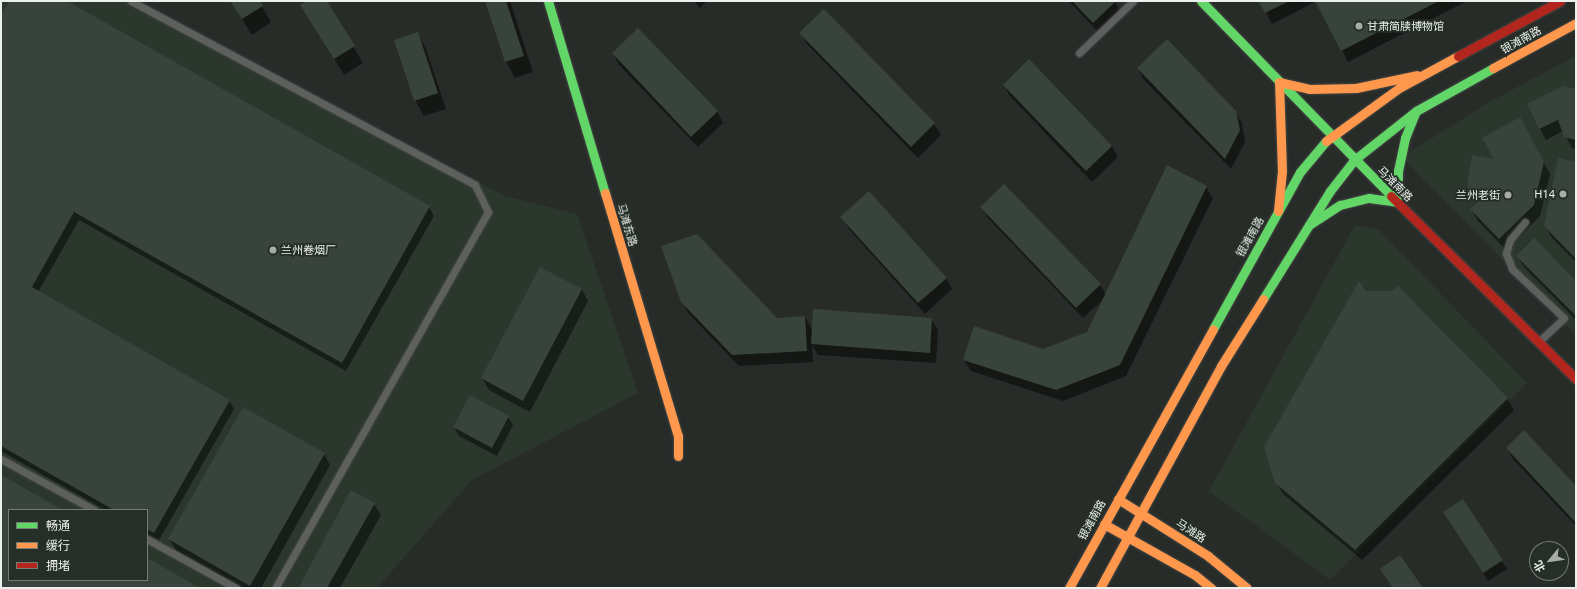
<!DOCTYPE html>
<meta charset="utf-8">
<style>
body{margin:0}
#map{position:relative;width:1577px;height:589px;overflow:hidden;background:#282c29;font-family:"Noto Sans","Noto Sans SC",sans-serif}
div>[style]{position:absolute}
.built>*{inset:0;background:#2b372d}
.shadow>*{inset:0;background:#0007}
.building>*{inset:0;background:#38443b}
.roads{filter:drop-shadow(0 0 1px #444744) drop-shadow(0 0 1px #444744)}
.lane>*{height:7px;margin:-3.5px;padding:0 3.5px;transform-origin:3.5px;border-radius:3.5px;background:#5e605e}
.fast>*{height:9px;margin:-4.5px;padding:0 4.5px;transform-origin:4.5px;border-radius:4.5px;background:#63d668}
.slow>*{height:9px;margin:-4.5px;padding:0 4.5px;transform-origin:4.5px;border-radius:4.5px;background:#ff974d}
.jam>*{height:9px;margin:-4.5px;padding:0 4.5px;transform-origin:4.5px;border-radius:4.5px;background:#b3261e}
.dots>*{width:11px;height:11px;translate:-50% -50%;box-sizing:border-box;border:2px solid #262e28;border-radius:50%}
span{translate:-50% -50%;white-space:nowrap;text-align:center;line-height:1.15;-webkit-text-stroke:3.5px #262e28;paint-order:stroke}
.poi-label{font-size:11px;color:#ecf1ed}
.left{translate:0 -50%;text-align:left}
.right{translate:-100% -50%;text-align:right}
.street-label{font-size:11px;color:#ecf1ed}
.frame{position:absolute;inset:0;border:2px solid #ecf1ed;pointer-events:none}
.legend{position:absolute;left:8px;top:509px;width:140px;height:72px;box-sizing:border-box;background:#262e28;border:1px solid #757c77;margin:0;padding:5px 7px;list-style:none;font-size:12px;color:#ecf1ed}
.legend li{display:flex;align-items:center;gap:8px;height:20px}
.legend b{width:20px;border:1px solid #757c77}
.north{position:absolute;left:1529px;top:541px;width:40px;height:40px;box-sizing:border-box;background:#262e28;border:1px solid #757c77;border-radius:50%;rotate:241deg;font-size:11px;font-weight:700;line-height:16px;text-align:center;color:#ecf1ed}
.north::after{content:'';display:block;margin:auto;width:14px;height:18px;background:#a7aca8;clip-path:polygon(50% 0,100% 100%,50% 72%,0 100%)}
</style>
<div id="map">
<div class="built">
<div style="clip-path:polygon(evenodd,1px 1px,134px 1px,505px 196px,577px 214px,638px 393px,472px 480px,377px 588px,1px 588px,1px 1px,9px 510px,147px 510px,147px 580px,9px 580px,9px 510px)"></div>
<div style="clip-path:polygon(1576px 56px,1576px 335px,1402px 157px,1491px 101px)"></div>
<div style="clip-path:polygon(1355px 225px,1379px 230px,1527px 383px,1330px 580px,1209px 491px)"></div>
</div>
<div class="shadow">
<div style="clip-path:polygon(10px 1px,65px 1px,429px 207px,434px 216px,346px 371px,79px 220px,38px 292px,229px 400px,234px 409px,159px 540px,147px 534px,147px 510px,105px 510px,1px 451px,1px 17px)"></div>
<div style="clip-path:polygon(231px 1px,259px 1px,271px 22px,252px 35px)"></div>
<div style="clip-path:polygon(308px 1px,326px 1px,363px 63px,344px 75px,311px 21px)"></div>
<div style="clip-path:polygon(486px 1px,510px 1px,533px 72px,515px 78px,506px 62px)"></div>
<div style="clip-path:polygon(694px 1px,707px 1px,700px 8px)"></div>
<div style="clip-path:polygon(1069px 1px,1114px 1px,1122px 13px,1100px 34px)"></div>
<div style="clip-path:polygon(1260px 1px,1467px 1px,1348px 62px,1317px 1px,1272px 24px)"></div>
<div style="clip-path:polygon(824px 10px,934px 124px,941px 135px,918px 158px,807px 44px,801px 33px)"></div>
<div style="clip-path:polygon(417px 33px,426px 49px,446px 109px,424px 116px,415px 100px)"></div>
<div style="clip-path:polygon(613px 53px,717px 111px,723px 123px,698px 147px,619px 65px)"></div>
<div style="clip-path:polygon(1138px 69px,1235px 112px,1242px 123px,1245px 142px,1231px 169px,1144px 80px)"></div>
<div style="clip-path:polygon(1004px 85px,1112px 146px,1118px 157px,1092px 182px,1010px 96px)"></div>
<div style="clip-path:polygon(1576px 90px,1576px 149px,1572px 148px,1563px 131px,1546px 140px,1528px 105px)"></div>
<div style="clip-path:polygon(1519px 118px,1550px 174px,1540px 216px,1506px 250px,1478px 221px,1471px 209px,1479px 202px,1468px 186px,1496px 160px)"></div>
<div style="clip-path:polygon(1576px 163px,1576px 262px,1552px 238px,1545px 226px)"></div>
<div style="clip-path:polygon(1004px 185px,1100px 285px,1106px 295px,1206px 187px,1213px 198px,1126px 376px,1063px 401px,971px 371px,964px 360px,1043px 350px,1088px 333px,1104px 299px,1083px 318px,988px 218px,981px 207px)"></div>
<div style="clip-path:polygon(842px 217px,946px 278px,952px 289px,925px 314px,848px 228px)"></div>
<div style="clip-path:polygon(1517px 256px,1576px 282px,1576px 320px,1524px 267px)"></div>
<div style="clip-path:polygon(541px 268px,582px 290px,588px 301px,530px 412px,489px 390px,482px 378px)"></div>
<div style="clip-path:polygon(1365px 292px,1507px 398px,1514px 410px,1362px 560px,1283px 494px,1276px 482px)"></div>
<div style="clip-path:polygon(682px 302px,776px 319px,805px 317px,813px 331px,931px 319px,938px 330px,936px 363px,818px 355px,812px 345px,813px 362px,739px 366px,689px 314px)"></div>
<div style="clip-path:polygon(508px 417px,513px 425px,497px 456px,459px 436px,454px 427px)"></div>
<div style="clip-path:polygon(1507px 448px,1576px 487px,1576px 526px,1513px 459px)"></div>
<div style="clip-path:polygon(324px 454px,330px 465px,261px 588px,242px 588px,176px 550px,169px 539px)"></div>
<div style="clip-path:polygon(352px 491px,374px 504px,381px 515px,340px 588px,298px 588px)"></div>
<div style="clip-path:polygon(1463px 501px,1507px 569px,1488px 581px,1449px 521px)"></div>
</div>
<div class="building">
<div style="clip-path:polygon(9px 1px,67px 1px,430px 206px,342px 363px,74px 212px,32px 287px,230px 400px,154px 533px,147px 529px,147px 510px,114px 510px,1px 446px,1px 15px)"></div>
<div style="clip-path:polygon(230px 1px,260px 1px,263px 6px,242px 19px)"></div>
<div style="clip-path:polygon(307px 1px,327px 1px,355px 46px,334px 59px,300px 5px)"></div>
<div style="clip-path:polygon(485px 1px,506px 1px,524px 56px,505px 62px)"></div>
<div style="clip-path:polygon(1072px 1px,1116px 1px,1093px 23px)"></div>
<div style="clip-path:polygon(1258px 1px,1289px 1px,1265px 13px)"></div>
<div style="clip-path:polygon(1315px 1px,1439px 1px,1341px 51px)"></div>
<div style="clip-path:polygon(824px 9px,935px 123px,911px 147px,799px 33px)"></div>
<div style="clip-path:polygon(638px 28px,718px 111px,691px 137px,612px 53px)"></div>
<div style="clip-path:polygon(418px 32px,438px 93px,414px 101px,394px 40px)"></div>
<div style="clip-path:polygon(1167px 39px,1236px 111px,1240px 130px,1225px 159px,1137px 68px)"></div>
<div style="clip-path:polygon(1029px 59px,1112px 146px,1086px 171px,1003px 85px)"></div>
<div style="clip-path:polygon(1563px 86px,1576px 89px,1576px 140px,1564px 137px,1558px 120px,1539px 129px,1527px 104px)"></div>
<div style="clip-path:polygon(1520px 117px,1544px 162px,1534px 205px,1499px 239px,1470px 209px,1480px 200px,1467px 187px,1472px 155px,1494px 159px,1482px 138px)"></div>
<div style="clip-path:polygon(1558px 158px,1576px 162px,1576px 259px,1544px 226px)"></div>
<div style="clip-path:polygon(1167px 165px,1207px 186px,1120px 365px,1056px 390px,963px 360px,974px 326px,1043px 349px,1087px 332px)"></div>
<div style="clip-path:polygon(1004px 184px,1101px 284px,1076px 308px,980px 207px)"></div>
<div style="clip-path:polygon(869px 191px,947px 278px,918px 303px,840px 217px)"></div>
<div style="clip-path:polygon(697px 234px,777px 318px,805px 316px,807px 351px,732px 355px,681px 302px,661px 246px)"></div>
<div style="clip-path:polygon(1534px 238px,1576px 281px,1576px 316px,1516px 256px)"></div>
<div style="clip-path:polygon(540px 267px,582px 289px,523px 401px,481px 378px)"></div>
<div style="clip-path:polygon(1359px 281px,1366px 291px,1393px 291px,1398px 286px,1508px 398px,1355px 550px,1275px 483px,1264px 447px)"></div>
<div style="clip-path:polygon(813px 309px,932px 318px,930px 353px,811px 344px)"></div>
<div style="clip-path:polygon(470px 395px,509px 416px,492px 448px,453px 427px)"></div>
<div style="clip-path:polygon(243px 407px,325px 453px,250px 586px,168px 539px)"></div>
<div style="clip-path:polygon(1524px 430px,1576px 486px,1576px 523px,1506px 448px)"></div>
<div style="clip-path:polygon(1px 475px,63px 510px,9px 510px,9px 580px,147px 580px,147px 558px,200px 588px,1px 588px)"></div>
<div style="clip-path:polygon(351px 490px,375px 503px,327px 588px,298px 588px)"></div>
<div style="clip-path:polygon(1463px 499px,1503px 560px,1483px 573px,1443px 512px)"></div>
<div style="clip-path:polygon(1400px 555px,1423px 588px,1393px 588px,1380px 569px)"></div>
</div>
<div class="roads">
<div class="lane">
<div style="left:131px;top:1px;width:390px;rotate:28.1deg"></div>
<div style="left:475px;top:185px;width:30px;rotate:64deg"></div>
<div style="left:488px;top:212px;width:432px;rotate:119.5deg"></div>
<div style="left:1079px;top:53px;width:75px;rotate:-43.9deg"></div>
<div style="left:1525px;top:222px;width:23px;rotate:130deg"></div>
<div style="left:1510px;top:240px;width:14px;rotate:107deg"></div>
<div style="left:1506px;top:253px;width:17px;rotate:69deg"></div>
<div style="left:1512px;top:269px;width:71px;rotate:43.3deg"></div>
<div style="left:1564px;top:318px;width:35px;rotate:137deg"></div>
<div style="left:1px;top:459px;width:106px;rotate:28.7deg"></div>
<div style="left:147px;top:539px;width:102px;rotate:28.8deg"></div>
</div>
<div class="fast">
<div style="left:548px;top:1px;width:200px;rotate:73.5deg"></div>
<div style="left:1201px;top:1px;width:272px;rotate:45.7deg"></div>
<div style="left:1309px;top:225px;width:37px;rotate:-33deg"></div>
<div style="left:1340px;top:205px;width:30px;rotate:-14deg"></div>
<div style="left:1369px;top:198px;width:28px;rotate:8deg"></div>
<div style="left:1397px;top:202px;width:31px;rotate:-88deg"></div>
<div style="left:1398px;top:171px;width:34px;rotate:-78deg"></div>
<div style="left:1405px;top:138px;width:29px;rotate:-68deg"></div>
<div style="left:1263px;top:299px;width:127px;rotate:-58.2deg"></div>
<div style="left:1330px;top:191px;width:39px;rotate:-52deg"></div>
<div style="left:1354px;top:160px;width:79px;rotate:-38.3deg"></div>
<div style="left:1416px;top:111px;width:88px;rotate:-29.2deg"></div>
<div style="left:1213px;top:329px;width:179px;rotate:-61deg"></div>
<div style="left:1300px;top:172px;width:40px;rotate:-50deg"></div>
</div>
<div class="slow">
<div style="left:1493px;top:68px;width:94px;rotate:-28.5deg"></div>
<div style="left:1326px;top:141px;width:90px;rotate:-36deg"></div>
<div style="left:1399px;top:88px;width:67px;rotate:-28.5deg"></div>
<div style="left:605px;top:193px;width:254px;rotate:73.3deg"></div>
<div style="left:678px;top:436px;width:20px;rotate:90deg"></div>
<div style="left:1278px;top:211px;width:40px;rotate:-84.3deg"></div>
<div style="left:1282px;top:171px;width:89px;rotate:-91.9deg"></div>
<div style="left:1279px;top:82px;width:31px;rotate:13deg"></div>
<div style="left:1309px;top:89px;width:47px;rotate:-1.2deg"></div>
<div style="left:1356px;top:88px;width:62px;rotate:-12deg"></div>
<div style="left:1118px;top:499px;width:107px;rotate:32.3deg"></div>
<div style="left:1208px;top:556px;width:50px;rotate:39.4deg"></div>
<div style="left:1104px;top:524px;width:104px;rotate:29.3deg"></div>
<div style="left:1195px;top:575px;width:21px;rotate:39deg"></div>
<div style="left:1069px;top:588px;width:296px;rotate:-60.9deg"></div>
<div style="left:1100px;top:588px;width:253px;rotate:-61.4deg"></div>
<div style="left:1221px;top:366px;width:79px;rotate:-57.9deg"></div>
</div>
<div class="jam">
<div style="left:1458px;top:56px;width:116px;rotate:-28.3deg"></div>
<div style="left:1391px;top:196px;width:260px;rotate:44.7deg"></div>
</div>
</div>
<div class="dots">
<div style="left:1359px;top:26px;background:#a7aca8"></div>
<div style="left:1563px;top:194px;background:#a7aca8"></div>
<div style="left:1508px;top:195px;background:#a7aca8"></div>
<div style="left:273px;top:250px;background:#a7aca8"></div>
</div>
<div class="poi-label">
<span class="left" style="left:1367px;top:26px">甘肃简牍博物馆</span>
<span class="right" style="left:1555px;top:194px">H14</span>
<span class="right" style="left:1500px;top:195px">兰州老街</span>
<span class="left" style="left:281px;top:250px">兰州卷烟厂</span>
</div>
<div class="street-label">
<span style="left:1521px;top:40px;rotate:-29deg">银滩南路</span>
<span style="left:1395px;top:184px;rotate:45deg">马滩南路</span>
<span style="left:627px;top:225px;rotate:73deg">马滩东路</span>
<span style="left:1250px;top:237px;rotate:-61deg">银滩南路</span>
<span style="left:1092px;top:520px;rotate:-61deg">银滩南路</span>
<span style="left:1191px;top:531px;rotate:33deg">马滩路</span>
</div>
<div class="frame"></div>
<ul class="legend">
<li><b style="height:5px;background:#63d668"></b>畅通</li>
<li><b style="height:5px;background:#ff974d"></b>缓行</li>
<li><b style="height:5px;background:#b3261e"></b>拥堵</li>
</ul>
<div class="north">北</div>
</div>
